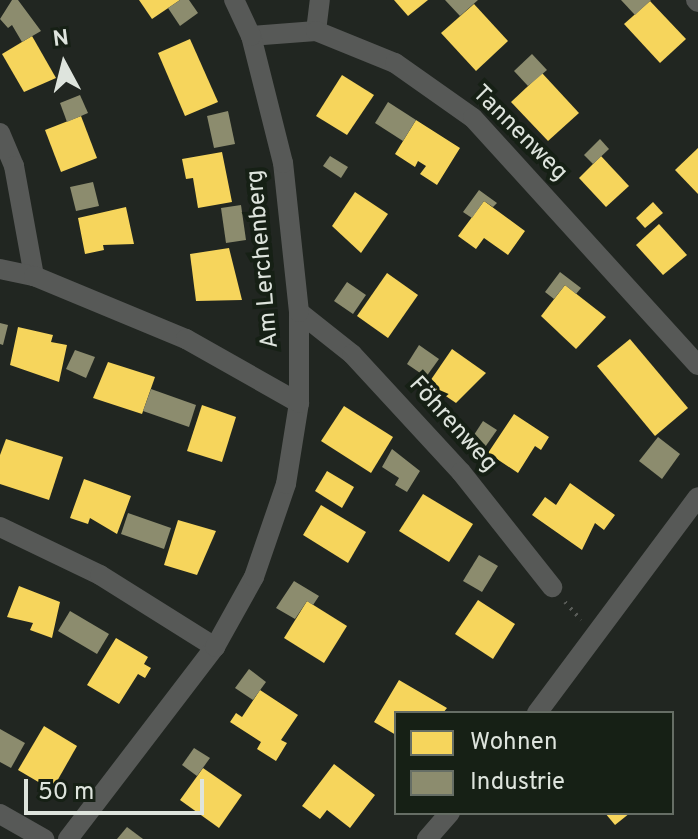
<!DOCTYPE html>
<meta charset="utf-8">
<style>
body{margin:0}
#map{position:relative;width:698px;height:839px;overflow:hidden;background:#212621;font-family:Overpass,sans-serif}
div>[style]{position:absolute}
.homes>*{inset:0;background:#f6d55c}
.industry>*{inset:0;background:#8c8c6e}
.path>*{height:4px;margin-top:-2px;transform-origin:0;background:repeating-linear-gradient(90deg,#585b57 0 2px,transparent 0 8px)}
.minor>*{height:20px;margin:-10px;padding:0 10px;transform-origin:10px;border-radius:10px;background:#575957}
span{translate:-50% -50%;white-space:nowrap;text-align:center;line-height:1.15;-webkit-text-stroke:8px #162015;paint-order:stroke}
.street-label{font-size:24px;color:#dee4dd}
.legend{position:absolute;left:394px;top:711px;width:280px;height:104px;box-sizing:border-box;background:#162015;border:2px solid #666e65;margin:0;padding:10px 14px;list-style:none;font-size:24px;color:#dee4dd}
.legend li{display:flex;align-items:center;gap:16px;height:40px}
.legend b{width:40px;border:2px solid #666e65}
.north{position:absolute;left:24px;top:24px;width:80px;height:80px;-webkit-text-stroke:6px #162015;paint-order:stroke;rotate:353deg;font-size:22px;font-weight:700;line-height:32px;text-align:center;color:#dee4dd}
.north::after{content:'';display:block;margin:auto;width:28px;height:36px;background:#dee4dd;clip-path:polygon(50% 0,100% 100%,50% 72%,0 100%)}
.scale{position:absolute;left:24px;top:779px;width:180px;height:36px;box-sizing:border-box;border:4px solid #dee4dd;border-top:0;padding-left:10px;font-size:24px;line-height:28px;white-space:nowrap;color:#dee4dd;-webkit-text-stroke:6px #162015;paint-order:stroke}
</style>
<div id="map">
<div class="homes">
<div style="clip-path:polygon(139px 0,180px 0,152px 19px)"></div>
<div style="clip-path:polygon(394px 0,428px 0,408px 16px)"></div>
<div style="clip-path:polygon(650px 1px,686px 39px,660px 63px,624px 24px)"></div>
<div style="clip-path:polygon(474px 4px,508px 41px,476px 71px,441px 33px)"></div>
<div style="clip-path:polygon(32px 36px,56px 78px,24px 92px,2px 54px)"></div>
<div style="clip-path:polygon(190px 39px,218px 102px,185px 116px,158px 53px)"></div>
<div style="clip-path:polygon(542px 73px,579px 113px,548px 141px,511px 102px)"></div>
<div style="clip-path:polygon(342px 75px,374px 95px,347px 135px,316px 116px)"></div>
<div style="clip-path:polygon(81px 116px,97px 158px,61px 172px,45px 130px)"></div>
<div style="clip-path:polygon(416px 120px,460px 148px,437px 185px,420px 174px,426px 166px,418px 161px,415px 167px,395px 154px)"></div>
<div style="clip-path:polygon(698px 148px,698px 194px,675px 170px)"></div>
<div style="clip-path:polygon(222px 152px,232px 202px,198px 208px,193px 178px,186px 179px,182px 159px)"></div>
<div style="clip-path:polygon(601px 156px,629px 186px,606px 207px,579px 178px)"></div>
<div style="clip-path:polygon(355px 192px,388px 214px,361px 253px,332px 226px)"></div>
<div style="clip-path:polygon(484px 201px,525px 231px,508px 255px,484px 238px,476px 249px,458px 236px)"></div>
<div style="clip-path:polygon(653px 202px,663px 213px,645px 228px,636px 218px)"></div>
<div style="clip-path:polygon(126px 207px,134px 244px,103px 245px,104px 250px,85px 254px,78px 218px)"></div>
<div style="clip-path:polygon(659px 224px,687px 255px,663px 275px,636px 245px)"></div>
<div style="clip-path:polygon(229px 248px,242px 300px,196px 301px,190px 254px)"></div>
<div style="clip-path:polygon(387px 273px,418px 295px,388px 338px,357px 316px)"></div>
<div style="clip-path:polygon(565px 285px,606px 317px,576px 349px,541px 316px)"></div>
<div style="clip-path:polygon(18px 327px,53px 335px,51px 342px,67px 345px,59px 382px,10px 365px)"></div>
<div style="clip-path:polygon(630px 339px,688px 408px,655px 436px,597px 366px)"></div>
<div style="clip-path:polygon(452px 349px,486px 373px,456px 403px,428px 384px)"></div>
<div style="clip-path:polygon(108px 362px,155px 377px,142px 414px,93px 398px)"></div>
<div style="clip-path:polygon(202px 405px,236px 417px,222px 462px,187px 451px)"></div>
<div style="clip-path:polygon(344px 406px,393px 437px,371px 473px,321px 441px)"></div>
<div style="clip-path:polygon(514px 414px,549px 437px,541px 450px,535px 446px,518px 473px,488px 453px)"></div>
<div style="clip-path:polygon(6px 439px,63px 457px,49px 500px,0 484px,0 455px)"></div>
<div style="clip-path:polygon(327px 471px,354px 487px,342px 508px,315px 491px)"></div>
<div style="clip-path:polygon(84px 479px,131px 496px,117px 534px,90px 518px,88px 524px,70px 518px)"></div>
<div style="clip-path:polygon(570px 483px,615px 515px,604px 530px,595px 523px,582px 550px,532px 515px,545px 497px,556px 505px)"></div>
<div style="clip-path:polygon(423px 494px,473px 524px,449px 562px,399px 531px)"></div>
<div style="clip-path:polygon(321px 505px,366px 532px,348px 563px,303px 535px)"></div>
<div style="clip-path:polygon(178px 520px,216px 531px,197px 575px,164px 565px)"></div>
<div style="clip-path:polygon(19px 586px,60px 602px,52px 638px,30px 630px,33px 623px,7px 617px)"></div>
<div style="clip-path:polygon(478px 600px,515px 624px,493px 659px,455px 634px)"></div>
<div style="clip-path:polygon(307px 601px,347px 626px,324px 663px,284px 638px)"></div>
<div style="clip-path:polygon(116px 638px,148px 657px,144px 664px,151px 668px,145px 678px,138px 674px,119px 704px,87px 685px)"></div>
<div style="clip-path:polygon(399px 680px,447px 708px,443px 713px,396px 713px,396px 735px,374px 722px)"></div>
<div style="clip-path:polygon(260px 690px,298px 715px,281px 740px,287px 743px,276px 761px,257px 749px,261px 742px,230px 722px,236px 713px,242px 717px)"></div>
<div style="clip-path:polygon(44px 726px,77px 746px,52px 790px,18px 770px)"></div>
<div style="clip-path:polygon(334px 764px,375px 795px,350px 828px,327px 810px,320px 819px,302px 806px)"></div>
<div style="clip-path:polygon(203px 768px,242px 795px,219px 828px,180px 800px)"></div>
<div style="clip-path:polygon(605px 813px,630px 813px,615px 825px)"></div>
</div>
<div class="industry">
<div style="clip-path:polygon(12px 0,18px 0,41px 31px,22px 42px,12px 25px,8px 28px,0 19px)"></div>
<div style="clip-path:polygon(180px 0,189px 0,198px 13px,180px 26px,168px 8px)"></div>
<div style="clip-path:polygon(445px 0,478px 0,460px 16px)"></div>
<div style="clip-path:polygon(621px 0,651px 0,635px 15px)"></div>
<div style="clip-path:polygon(532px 54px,547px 70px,528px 86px,514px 71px)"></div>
<div style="clip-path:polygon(80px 95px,88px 113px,67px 122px,60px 103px)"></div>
<div style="clip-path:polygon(388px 102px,416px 120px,403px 141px,375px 123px)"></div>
<div style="clip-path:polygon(228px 111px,235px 144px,214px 148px,207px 116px)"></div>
<div style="clip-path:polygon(600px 139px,609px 149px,593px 164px,584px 155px)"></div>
<div style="clip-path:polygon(330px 156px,348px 167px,341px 178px,323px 166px)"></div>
<div style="clip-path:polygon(93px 182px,99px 206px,76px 211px,70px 187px)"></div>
<div style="clip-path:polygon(479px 190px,497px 203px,493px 207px,484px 201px,472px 218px,463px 212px)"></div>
<div style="clip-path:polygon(241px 205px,246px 240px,226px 243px,221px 208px)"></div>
<div style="clip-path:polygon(560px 272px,581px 288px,576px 294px,565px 285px,554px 299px,545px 292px)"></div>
<div style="clip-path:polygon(347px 282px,366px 295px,353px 314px,334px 301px)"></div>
<div style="clip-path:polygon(0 323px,8px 325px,3px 345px,0 344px)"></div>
<div style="clip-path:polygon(419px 345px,439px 359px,426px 377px,407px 364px)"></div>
<div style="clip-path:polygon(75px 350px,95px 357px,86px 378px,66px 369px)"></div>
<div style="clip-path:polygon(151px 389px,196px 405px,189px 427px,143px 411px)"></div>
<div style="clip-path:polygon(483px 421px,497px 430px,483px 450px,470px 441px)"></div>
<div style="clip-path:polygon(658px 437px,680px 454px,662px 479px,639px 461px)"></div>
<div style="clip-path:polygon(392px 449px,420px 471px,407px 492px,395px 485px,399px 478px,382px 467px)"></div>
<div style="clip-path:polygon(128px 513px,171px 528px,164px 549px,121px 534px)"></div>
<div style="clip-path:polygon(479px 555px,498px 566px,482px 592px,463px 581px)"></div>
<div style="clip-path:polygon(294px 581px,319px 596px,313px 605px,307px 601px,295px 619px,276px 608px)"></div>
<div style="clip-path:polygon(70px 611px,109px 634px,97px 654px,58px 631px)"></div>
<div style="clip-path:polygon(249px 669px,266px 682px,253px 700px,235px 688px)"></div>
<div style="clip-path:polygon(0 729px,25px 743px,11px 768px,0 762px)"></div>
<div style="clip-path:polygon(194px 748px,210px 758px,197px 776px,182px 765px)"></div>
<div style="clip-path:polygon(127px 827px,143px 839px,117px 839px)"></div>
</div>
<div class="path">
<div style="left:565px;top:602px;width:24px;rotate:48deg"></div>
</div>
<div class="minor">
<div style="left:696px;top:0;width:3px;rotate:45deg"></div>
<div style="left:316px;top:31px;width:31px;rotate:-83deg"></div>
<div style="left:251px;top:36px;width:65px;rotate:-4.4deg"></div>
<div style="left:316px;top:31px;width:85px;rotate:22.1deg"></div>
<div style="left:395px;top:63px;width:95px;rotate:35.2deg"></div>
<div style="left:473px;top:118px;width:334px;rotate:47.7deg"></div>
<div style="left:0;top:133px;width:36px;rotate:67deg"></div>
<div style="left:14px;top:166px;width:112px;rotate:79.7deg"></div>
<div style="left:0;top:269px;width:35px;rotate:12deg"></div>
<div style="left:34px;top:276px;width:165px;rotate:22.5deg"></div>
<div style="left:186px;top:339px;width:130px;rotate:29.5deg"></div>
<div style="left:299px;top:312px;width:68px;rotate:38.4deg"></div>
<div style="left:352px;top:354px;width:161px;rotate:47.3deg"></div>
<div style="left:461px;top:472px;width:147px;rotate:51.6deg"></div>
<div style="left:0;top:527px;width:111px;rotate:25.6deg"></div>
<div style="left:100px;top:575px;width:136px;rotate:32.1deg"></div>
<div style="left:537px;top:713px;width:269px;rotate:-53.3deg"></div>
<div style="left:0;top:814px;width:51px;rotate:29.6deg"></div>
<div style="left:68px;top:839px;width:242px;rotate:-52.6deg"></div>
<div style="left:215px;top:647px;width:80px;rotate:-60.9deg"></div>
<div style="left:254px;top:577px;width:98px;rotate:-71deg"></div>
<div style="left:286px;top:484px;width:82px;rotate:-80.9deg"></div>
<div style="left:299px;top:403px;width:91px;rotate:-90deg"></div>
<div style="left:299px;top:312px;width:150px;rotate:-96.1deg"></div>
<div style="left:283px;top:163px;width:131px;rotate:-104.1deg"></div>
<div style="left:251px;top:36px;width:40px;rotate:-115deg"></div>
<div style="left:427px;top:839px;width:35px;rotate:-49deg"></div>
</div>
<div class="street-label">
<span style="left:519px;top:134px;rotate:45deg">Tannenweg</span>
<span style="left:264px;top:259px;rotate:-95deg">Am Lerchenberg</span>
<span style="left:452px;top:425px;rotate:48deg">Föhrenweg</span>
</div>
<ul class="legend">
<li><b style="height:22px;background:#f6d55c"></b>Wohnen</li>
<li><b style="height:22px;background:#8c8c6e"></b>Industrie</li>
</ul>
<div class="north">N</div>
<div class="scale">50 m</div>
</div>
